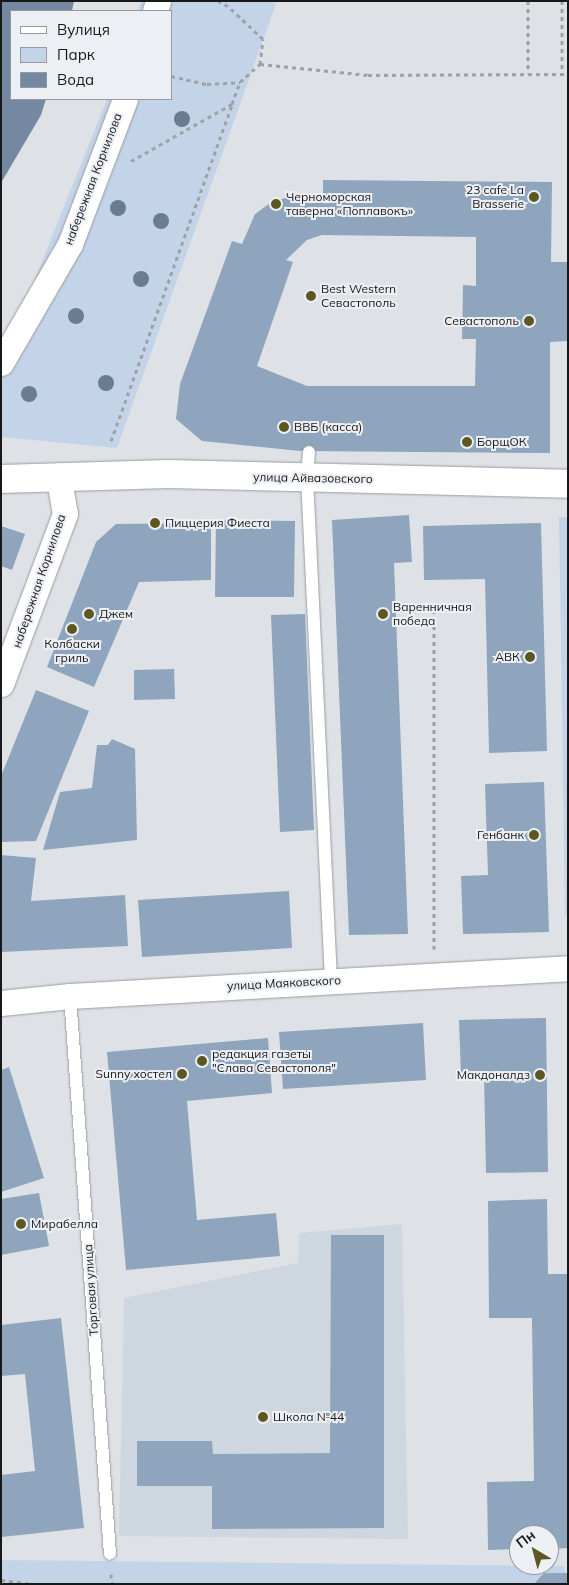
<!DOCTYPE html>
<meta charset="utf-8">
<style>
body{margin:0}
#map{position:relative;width:569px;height:1585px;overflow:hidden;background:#dee2e6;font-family:Mulish,sans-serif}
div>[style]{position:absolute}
.built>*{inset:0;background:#ced6e0}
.green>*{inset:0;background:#c3d4e8}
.water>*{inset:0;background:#7489a1}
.building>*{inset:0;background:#8fa4bd}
.path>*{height:3px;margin-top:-1.5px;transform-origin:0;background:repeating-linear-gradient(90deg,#9fa2a5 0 4px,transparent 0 8px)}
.roads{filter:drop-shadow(0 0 1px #999ca0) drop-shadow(0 0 1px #999ca0)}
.lane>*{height:12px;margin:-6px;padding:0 6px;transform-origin:6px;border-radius:6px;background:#fff}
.street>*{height:25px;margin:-12.5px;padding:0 12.5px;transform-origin:12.5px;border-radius:12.5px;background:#fff}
.secondary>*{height:28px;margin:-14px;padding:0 14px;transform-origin:14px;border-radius:14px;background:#fff}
.trees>*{width:16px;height:16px;margin:-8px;border-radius:50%;background:#697d92}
.dots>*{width:14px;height:14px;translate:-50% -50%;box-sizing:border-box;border:2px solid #eceff3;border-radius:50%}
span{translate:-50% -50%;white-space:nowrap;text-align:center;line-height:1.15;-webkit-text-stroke:4px #eceff3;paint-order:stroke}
.street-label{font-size:12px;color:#17181a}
.poi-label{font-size:12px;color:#17181a}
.right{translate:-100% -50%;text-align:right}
.left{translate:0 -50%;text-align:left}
.frame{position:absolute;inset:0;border:2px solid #17181a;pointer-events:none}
.legend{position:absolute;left:10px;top:10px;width:162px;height:90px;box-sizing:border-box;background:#eceff3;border:1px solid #97999c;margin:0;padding:6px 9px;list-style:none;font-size:15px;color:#17181a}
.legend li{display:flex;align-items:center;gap:10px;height:25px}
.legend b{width:25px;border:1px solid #97999c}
.north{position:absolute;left:509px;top:1525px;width:50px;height:50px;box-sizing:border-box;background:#eceff3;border:1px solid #97999c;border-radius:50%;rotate:323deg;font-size:14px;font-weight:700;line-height:20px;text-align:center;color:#17181a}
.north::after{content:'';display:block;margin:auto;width:18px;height:22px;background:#5d5724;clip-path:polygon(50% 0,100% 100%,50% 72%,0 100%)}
</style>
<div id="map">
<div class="built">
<div style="clip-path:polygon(402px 1224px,408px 1539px,119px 1536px,124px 1298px,298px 1263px,299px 1233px)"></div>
</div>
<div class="green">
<div style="clip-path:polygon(141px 1px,277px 1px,117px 448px,1px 437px,1px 364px,107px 99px,171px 99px,171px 11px,138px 11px)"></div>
<div style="clip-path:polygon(559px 517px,568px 517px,568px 915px,565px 915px)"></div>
<div style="clip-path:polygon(1px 1560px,564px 1566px,567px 1584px,1px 1584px)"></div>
</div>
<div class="water">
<div style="clip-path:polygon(1px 1px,74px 1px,72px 11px,11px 11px,11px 99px,46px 99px,41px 115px,1px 183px)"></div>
</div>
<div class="building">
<div style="clip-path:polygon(evenodd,323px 180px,552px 182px,551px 262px,568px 262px,568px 341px,550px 342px,550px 453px,300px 451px,202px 441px,176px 419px,180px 384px,232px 241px,242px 244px,255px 214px,273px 201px,294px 196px,323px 196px,323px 180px,322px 235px,476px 237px,476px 286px,463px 285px,462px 339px,476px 339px,475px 386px,307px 386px,257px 366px,293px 262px,286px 260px,307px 240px,322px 235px)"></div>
<div style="clip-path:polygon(409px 515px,412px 562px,394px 563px,408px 934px,349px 935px,332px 520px)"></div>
<div style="clip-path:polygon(216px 520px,295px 521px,294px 597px,215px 597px)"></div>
<div style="clip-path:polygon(211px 523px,211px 580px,139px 582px,94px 687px,47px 667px,96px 542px,116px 524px)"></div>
<div style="clip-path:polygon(541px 523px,547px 751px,489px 753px,485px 579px,424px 580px,423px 526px)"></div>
<div style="clip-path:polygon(1px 526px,25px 534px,12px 570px,1px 566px)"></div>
<div style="clip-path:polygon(305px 614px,314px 830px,280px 832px,271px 615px)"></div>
<div style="clip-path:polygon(174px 669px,175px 699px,134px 700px,134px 670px)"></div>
<div style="clip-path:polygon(36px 690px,89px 711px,36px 841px,1px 842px,1px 776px)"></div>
<div style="clip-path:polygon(112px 739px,135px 749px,137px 840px,43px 850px,60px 792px,92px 788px,97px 745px,108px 745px)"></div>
<div style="clip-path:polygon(544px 782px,549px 932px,463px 934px,461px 876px,488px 875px,485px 784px)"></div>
<div style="clip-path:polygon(1px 855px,36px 858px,31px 901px,125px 895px,128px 946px,1px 952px)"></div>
<div style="clip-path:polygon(289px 891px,292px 948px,142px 957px,138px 900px)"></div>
<div style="clip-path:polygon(546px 1018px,548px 1172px,486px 1173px,484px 1075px,461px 1076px,459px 1020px)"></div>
<div style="clip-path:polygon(423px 1023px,426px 1080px,283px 1089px,279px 1032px)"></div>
<div style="clip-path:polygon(268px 1038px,272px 1093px,187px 1101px,197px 1220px,276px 1213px,280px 1256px,126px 1270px,107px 1052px)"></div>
<div style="clip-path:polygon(9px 1067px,44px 1178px,1px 1192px,1px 1070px)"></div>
<div style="clip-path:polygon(39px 1193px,49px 1246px,1px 1255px,1px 1199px)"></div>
<div style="clip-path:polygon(547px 1199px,548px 1274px,568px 1274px,568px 1548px,549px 1549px,549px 1535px,519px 1535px,519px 1549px,488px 1550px,487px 1482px,534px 1481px,532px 1318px,489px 1318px,488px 1201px)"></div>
<div style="clip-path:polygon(331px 1235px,384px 1235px,384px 1528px,212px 1529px,212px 1486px,137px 1486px,137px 1441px,212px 1441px,213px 1454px,330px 1453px)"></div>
<div style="clip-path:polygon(61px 1318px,84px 1528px,2px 1537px,1px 1475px,35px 1471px,25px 1374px,1px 1376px,1px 1325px)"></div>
<div style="clip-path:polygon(544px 1573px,568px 1573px,568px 1584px,534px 1584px)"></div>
</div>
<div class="path">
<div style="left:528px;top:1px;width:72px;rotate:90deg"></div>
<div style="left:562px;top:1px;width:73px;rotate:90deg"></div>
<div style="left:260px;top:64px;width:109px;rotate:5.8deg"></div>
<div style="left:368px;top:75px;width:200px;rotate:-0.3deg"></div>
<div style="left:171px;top:76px;width:37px;rotate:13deg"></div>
<div style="left:207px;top:84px;width:33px;rotate:-3deg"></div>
<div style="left:240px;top:82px;width:27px;rotate:-42deg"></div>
<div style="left:260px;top:64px;width:25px;rotate:-83deg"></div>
<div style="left:263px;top:39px;width:48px;rotate:-136.7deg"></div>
<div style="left:228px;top:6px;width:11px;rotate:-153deg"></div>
<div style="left:131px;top:161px;width:116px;rotate:-29.4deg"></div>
<div style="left:232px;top:104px;width:23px;rotate:-70deg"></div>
<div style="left:111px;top:441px;width:358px;rotate:-70.2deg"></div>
<div style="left:434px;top:949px;width:346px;rotate:-90deg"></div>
<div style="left:111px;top:1574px;width:10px;rotate:84deg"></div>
<div style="left:1px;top:1580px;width:35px;rotate:7deg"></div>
</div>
<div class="roads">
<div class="lane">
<div style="left:309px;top:452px;width:25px;rotate:95deg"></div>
<div style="left:307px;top:477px;width:504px;rotate:87.27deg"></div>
<div style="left:70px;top:996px;width:559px;rotate:85.9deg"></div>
</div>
<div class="street">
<div style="left:155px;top:11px;width:10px;rotate:-73deg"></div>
<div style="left:1px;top:363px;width:138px;rotate:-59.9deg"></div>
<div style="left:70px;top:244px;width:155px;rotate:-69.2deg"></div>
<div style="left:1px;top:684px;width:182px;rotate:-69.4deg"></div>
<div style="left:65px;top:514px;width:39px;rotate:-100deg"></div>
<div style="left:1px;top:1003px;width:69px;rotate:-5.8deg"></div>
<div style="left:70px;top:996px;width:499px;rotate:-3.2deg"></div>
</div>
<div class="secondary">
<div style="left:1px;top:479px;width:167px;rotate:-1.7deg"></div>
<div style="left:168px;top:474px;width:400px;rotate:1.4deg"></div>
</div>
</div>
<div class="trees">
<div style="left:182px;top:119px"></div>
<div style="left:118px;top:208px"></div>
<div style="left:161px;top:221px"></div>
<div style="left:141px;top:279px"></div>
<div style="left:76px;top:316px"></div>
<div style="left:106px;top:383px"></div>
<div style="left:29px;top:394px"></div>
</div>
<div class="dots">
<div style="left:534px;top:197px;background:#5d5724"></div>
<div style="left:276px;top:204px;background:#5d5724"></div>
<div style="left:311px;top:296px;background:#5d5724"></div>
<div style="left:529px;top:321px;background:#5d5724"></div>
<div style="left:284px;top:427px;background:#5d5724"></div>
<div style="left:467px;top:442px;background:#5d5724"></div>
<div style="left:155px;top:523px;background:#5d5724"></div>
<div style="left:89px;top:614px;background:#5d5724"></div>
<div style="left:383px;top:614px;background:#5d5724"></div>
<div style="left:72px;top:629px;background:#5d5724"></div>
<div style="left:530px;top:657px;background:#5d5724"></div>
<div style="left:534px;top:835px;background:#5d5724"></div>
<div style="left:202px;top:1061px;background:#5d5724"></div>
<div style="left:182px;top:1074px;background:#5d5724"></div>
<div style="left:540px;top:1075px;background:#5d5724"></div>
<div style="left:21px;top:1224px;background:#5d5724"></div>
<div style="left:263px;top:1417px;background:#5d5724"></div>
</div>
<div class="street-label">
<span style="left:93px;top:179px;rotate:-69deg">набережная Корнилова</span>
<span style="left:313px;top:478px;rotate:1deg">улица Айвазовского</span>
<span style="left:39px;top:581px;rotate:-71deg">набережная Корнилова</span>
<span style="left:284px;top:983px;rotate:-3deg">улица Маяковского</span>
<span style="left:91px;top:1290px;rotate:-94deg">Торговая улица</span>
</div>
<div class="poi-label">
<span class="right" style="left:524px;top:197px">23 cafe La<br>Brasserie</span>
<span class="left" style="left:286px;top:204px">Черноморская<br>таверна «Поплавокъ»</span>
<span class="left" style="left:321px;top:296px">Best Western<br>Севастополь</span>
<span class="right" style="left:519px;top:321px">Севастополь</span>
<span class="left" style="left:294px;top:427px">ВВБ (касса)</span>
<span class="left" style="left:477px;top:442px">БорщОК</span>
<span class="left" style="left:165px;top:523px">Пиццерия Фиеста</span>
<span class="left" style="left:393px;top:614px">Варенничная<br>победа</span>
<span class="left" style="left:99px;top:614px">Джем</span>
<span style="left:72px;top:651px">Колбаски<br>гриль</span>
<span class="right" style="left:520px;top:657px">АВК</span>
<span class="right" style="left:524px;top:835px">Генбанк</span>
<span class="left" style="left:212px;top:1061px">редакция газеты<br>"Слава Севастополя"</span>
<span class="right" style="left:172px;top:1074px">Sunny хостел</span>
<span class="right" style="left:530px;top:1075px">Макдоналдз</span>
<span class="left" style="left:31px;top:1224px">Мирабелла</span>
<span class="left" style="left:273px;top:1417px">Школа №44</span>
</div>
<div class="frame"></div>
<ul class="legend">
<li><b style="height:6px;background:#fff"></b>Вулиця</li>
<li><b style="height:14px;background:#c3d4e8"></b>Парк</li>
<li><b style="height:14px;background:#7489a1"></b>Вода</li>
</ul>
<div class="north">Пн</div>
</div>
